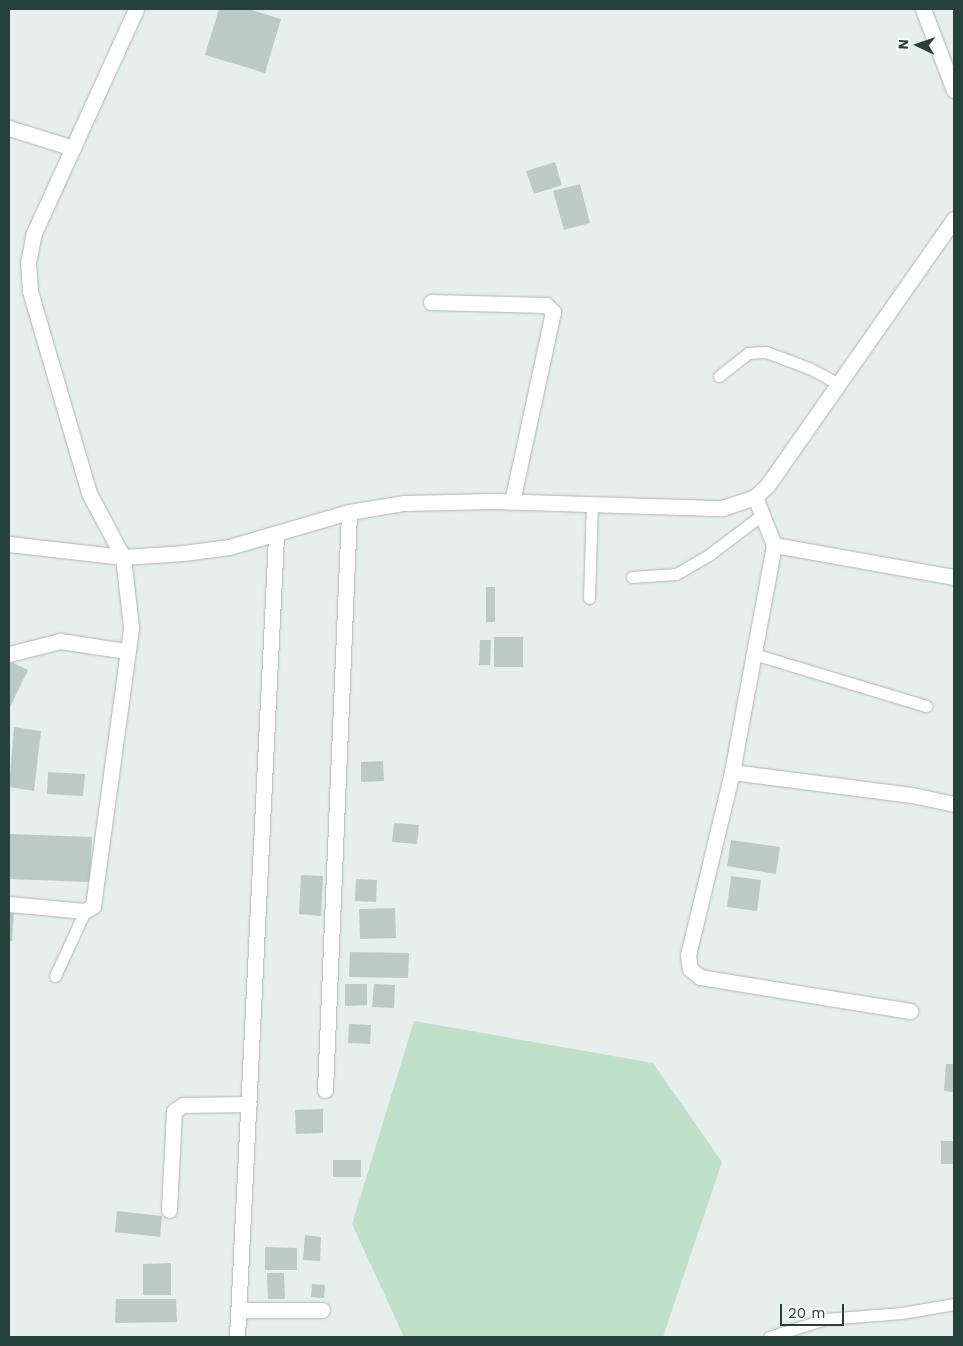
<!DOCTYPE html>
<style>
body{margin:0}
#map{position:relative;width:963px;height:1346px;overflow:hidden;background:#e6efeb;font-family:"Work Sans",sans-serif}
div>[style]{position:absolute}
.green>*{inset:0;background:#bfe0c8}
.building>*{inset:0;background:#bbcac4}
.roads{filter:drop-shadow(0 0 1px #a8b8b2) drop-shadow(0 0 1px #a8b8b2)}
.lane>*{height:11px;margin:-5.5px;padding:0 5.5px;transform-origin:5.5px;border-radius:5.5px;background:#fff}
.street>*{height:15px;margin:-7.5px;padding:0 7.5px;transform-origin:7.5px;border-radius:7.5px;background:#fff}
.secondary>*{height:15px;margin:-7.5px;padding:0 7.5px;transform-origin:7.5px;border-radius:7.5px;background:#fff}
span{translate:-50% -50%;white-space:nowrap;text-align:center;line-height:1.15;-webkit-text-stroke:4px #f7fbf9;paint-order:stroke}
.frame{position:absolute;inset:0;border:10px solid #24423a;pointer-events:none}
.north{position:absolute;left:893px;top:20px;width:50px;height:50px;-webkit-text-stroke:4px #f7fbf9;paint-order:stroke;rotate:273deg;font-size:14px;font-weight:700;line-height:20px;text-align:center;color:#24423a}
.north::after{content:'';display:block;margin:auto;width:18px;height:22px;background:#24423a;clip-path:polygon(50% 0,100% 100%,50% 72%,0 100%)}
.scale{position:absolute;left:780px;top:1304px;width:64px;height:22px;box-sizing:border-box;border:2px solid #24423a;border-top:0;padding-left:6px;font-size:15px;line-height:18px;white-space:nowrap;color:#24423a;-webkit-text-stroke:4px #f7fbf9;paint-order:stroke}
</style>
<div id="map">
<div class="green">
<div style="clip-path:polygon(414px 1021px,653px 1063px,722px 1162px,663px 1337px,404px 1337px,352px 1224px)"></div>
</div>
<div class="building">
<div style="clip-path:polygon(219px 9px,248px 9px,281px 19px,265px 73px,205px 55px)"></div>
<div style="clip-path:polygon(555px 162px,562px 185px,534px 194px,526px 171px)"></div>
<div style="clip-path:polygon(580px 184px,590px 223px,564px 230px,553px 191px)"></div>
<div style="clip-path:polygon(486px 587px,495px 587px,495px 622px,486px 622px)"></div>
<div style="clip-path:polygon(494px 637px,523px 637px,523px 667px,494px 667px)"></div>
<div style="clip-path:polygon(480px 640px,491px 640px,490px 665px,479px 665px)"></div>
<div style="clip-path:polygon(9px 661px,28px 670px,9px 709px)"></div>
<div style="clip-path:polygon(14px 727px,41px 731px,34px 791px,9px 787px)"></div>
<div style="clip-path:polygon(383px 761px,384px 781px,361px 782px,361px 762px)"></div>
<div style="clip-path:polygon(48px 772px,85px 774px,83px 796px,47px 794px)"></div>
<div style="clip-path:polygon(394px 823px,419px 825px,417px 844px,392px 842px)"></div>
<div style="clip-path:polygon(10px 834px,92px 837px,90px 882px,9px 879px)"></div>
<div style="clip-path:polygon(731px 840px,780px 847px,776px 874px,727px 866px)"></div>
<div style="clip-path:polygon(301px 875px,323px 876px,321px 916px,299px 914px)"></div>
<div style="clip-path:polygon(731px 876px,761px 880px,757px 911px,727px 907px)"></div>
<div style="clip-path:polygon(356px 879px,377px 880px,376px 902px,355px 901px)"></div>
<div style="clip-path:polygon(395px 908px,396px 938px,360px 939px,359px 909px)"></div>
<div style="clip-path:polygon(9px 910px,14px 910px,12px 941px,9px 941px)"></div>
<div style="clip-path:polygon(350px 952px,409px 953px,408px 978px,349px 977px)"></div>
<div style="clip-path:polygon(345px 984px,367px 984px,367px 1005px,345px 1006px)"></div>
<div style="clip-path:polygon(374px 984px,395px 985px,394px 1008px,372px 1007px)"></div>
<div style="clip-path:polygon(349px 1024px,371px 1025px,370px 1044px,348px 1043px)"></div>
<div style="clip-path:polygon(946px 1064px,954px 1064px,954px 1092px,944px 1091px)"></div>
<div style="clip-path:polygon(323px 1109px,323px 1133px,296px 1134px,295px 1110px)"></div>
<div style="clip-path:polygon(941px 1141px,954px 1141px,954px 1164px,941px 1164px)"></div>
<div style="clip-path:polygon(333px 1160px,361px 1160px,361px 1177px,333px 1177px)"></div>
<div style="clip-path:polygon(117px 1211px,162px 1216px,160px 1237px,115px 1232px)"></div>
<div style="clip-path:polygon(305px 1235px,321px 1237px,320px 1261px,303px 1260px)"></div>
<div style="clip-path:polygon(265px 1247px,297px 1248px,297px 1270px,265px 1270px)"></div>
<div style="clip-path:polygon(171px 1263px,171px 1295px,143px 1295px,143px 1264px)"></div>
<div style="clip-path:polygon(267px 1273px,284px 1273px,285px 1299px,268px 1299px)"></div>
<div style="clip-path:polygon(312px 1284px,325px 1285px,324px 1298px,311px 1297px)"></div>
<div style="clip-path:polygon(116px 1299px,176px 1299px,177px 1322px,115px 1323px)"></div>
</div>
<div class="roads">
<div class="lane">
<div style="left:719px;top:376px;width:37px;rotate:-38deg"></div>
<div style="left:748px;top:353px;width:18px;rotate:-3deg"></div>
<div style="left:766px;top:352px;width:46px;rotate:20.4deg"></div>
<div style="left:809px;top:368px;width:32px;rotate:28deg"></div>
<div style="left:632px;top:577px;width:44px;rotate:-3.9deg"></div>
<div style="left:676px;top:574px;width:39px;rotate:-30deg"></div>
<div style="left:710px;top:554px;width:65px;rotate:-36.9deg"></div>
<div style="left:589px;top:598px;width:94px;rotate:-88.2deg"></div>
<div style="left:754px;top:654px;width:180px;rotate:16.8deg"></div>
<div style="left:55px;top:976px;width:72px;rotate:-65.2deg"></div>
<div style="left:769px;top:1337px;width:59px;rotate:-17.8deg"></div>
<div style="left:825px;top:1319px;width:77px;rotate:-4.5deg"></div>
<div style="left:902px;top:1313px;width:53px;rotate:-9.8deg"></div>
</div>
<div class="street">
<div style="left:923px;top:9px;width:87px;rotate:69.1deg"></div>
<div style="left:9px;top:128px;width:67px;rotate:17.4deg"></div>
<div style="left:431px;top:302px;width:115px;rotate:1.5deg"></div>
<div style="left:546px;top:305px;width:10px;rotate:45deg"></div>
<div style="left:553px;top:312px;width:194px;rotate:102.2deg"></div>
<div style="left:755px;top:497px;width:52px;rotate:68.4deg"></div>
<div style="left:774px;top:545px;width:231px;rotate:100.5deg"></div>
<div style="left:732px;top:772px;width:188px;rotate:103.5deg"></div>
<div style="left:688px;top:955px;width:14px;rotate:82deg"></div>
<div style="left:690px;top:969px;width:13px;rotate:39deg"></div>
<div style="left:700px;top:977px;width:213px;rotate:9.2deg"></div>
<div style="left:774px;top:545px;width:183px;rotate:10.1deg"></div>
<div style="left:9px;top:654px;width:53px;rotate:-14.3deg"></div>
<div style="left:60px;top:641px;width:68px;rotate:8.5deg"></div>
<div style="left:732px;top:772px;width:181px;rotate:7.3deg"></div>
<div style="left:912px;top:795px;width:43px;rotate:12.1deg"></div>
<div style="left:9px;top:904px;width:76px;rotate:5.3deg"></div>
<div style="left:85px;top:911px;width:9px;rotate:-32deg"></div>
<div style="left:93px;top:906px;width:282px;rotate:-82.2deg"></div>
<div style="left:131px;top:627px;width:70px;rotate:-96.5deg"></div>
<div style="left:123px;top:557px;width:72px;rotate:-118deg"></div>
<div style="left:89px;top:493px;width:210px;rotate:-106.3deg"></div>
<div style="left:30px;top:291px;width:28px;rotate:-94deg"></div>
<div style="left:28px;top:263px;width:31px;rotate:-79deg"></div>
<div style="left:34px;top:233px;width:246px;rotate:-65.5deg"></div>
<div style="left:325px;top:1090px;width:578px;rotate:-87.62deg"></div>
<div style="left:169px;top:1210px;width:99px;rotate:-87.1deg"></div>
<div style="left:174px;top:1111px;width:11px;rotate:-34deg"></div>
<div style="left:183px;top:1105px;width:66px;rotate:-0.9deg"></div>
<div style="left:238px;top:1310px;width:84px"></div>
<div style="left:237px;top:1337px;width:802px;rotate:-87.21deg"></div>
</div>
<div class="secondary">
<div style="left:9px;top:544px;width:115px;rotate:6.5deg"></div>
<div style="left:123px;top:557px;width:61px;rotate:-3.8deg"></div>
<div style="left:184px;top:553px;width:45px;rotate:-7.6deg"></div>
<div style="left:229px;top:547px;width:125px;rotate:-16.3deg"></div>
<div style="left:349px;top:512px;width:56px;rotate:-9.3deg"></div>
<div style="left:404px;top:503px;width:89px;rotate:-1.3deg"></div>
<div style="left:493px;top:501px;width:229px;rotate:1.8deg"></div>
<div style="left:722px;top:508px;width:35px;rotate:-18deg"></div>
<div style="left:755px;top:497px;width:16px;rotate:-43deg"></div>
<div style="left:767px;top:486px;width:326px;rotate:-55deg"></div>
</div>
</div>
<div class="frame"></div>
<div class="north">N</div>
<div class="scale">20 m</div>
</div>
